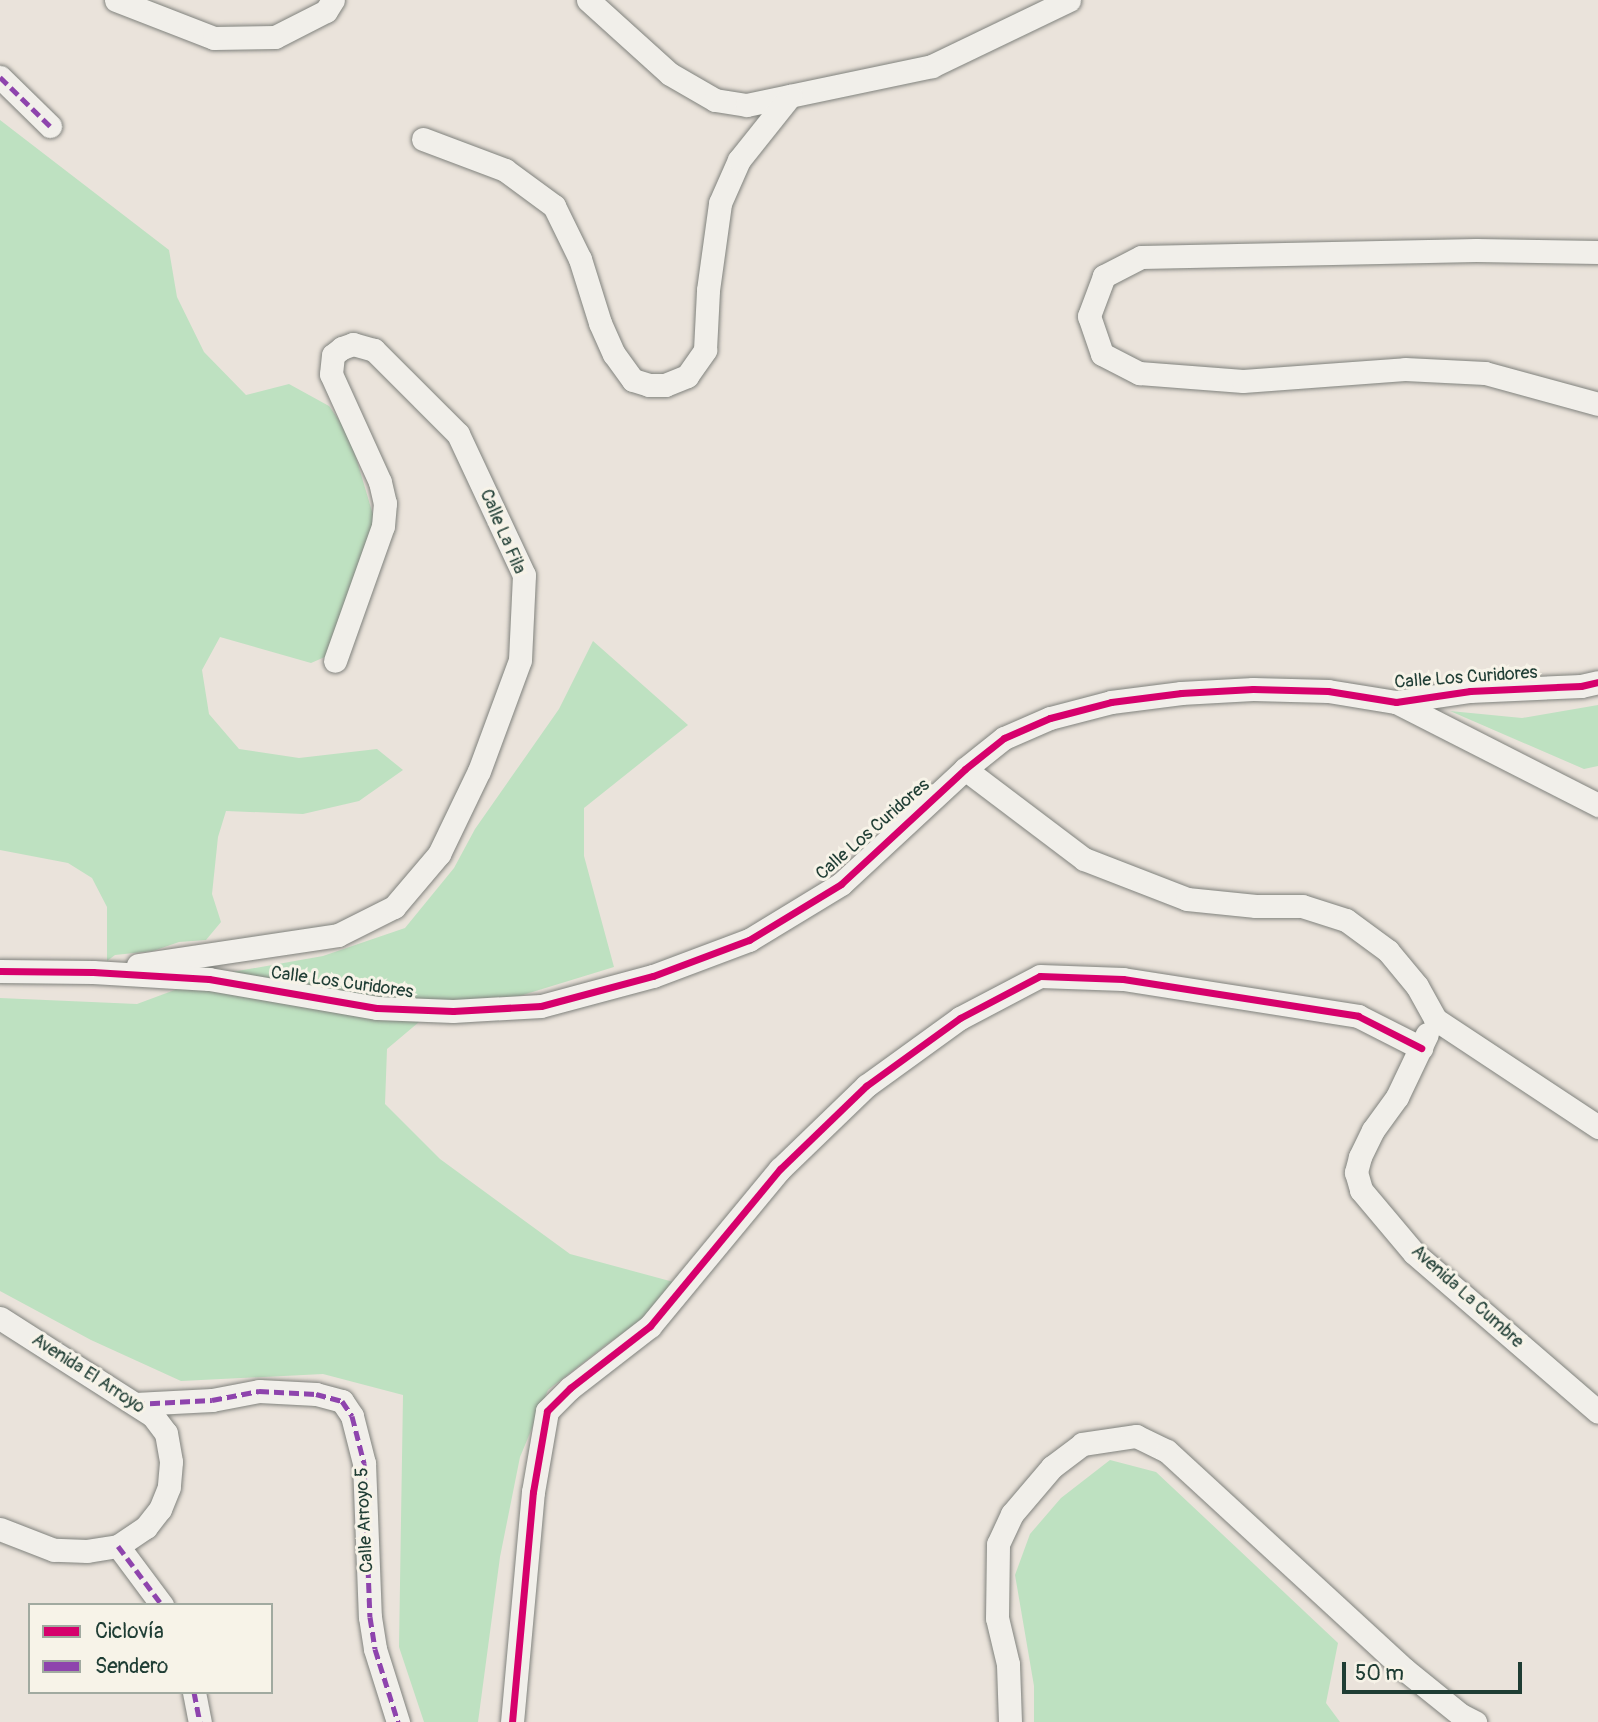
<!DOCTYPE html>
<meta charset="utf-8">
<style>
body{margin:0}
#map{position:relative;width:1598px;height:1722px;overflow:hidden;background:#eae3db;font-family:Pangolin,sans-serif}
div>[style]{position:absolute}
.green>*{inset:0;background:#bee1c1}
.roads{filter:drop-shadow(0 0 2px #80827d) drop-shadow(0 0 2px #80827d)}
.minor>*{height:23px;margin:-11.5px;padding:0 11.5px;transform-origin:11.5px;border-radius:11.5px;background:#f1efea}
.quiet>*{height:5px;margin-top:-2.5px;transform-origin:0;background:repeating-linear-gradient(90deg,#8e44ad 0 10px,transparent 0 15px)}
.cycleway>*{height:7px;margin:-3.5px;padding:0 3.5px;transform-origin:3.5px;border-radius:3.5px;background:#d6006c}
span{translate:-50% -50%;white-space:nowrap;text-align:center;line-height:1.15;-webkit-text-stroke:6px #f7f3e8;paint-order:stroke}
.street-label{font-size:18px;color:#1f3d34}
.legend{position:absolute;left:28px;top:1603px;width:245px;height:91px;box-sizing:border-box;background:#f7f3e8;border:2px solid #a1aaa0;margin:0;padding:9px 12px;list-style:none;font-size:21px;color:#1f3d34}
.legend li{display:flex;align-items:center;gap:14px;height:35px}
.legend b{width:35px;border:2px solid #a1aaa0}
.scale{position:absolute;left:1342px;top:1662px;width:180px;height:32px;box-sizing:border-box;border:4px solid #1f3d34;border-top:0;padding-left:9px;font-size:21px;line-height:24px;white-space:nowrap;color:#1f3d34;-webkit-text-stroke:5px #f7f3e8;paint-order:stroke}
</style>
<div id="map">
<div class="green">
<div style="clip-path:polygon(0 120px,169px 250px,177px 297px,204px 352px,246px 395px,289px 384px,329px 406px,349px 434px,374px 518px,341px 650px,311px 663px,220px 637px,202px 670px,209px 714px,239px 749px,299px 758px,377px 749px,403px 770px,359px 801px,303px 814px,226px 811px,218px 837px,212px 894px,221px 922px,206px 940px,179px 942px,153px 951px,115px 955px,107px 961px,107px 907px,92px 878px,68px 863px,0 850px)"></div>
<div style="clip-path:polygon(593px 641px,688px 725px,584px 808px,584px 856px,614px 967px,506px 1000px,438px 1006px,387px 1049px,385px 1104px,440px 1159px,570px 1254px,692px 1287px,607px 1344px,548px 1390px,520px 1457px,500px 1557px,478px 1722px,424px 1722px,399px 1647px,403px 1395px,323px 1374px,181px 1381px,91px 1340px,0 1291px,0 998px,137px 1004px,215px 975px,323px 956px,405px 928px,454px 868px,475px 829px,559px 709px)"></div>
<div style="clip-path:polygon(1598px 705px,1598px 766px,1584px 769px,1450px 711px,1522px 718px)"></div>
<div style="clip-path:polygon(1110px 1460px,1156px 1472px,1338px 1643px,1326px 1703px,1340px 1722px,1034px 1722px,1034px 1686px,1015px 1575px,1030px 1534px,1061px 1498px)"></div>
</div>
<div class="roads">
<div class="minor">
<div style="left:116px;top:0;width:105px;rotate:21.2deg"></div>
<div style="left:214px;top:38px;width:61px;rotate:-0.9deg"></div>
<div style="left:275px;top:37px;width:57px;rotate:-27deg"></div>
<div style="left:326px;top:11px;width:13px;rotate:-58deg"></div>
<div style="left:588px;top:0;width:110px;rotate:42.1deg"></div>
<div style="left:670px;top:74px;width:52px;rotate:30deg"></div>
<div style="left:715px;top:100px;width:32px;rotate:9deg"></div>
<div style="left:747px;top:105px;width:189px;rotate:-11.9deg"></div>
<div style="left:932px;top:66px;width:152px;rotate:-25.7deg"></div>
<div style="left:0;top:77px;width:70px;rotate:44.4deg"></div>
<div style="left:423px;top:139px;width:88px;rotate:20.7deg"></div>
<div style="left:505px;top:170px;width:61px;rotate:36.3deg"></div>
<div style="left:554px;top:206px;width:59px;rotate:63.9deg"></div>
<div style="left:580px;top:259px;width:67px;rotate:72.6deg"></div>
<div style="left:600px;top:323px;width:34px;rotate:66deg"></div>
<div style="left:614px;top:354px;width:32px;rotate:54deg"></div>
<div style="left:633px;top:380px;width:17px;rotate:17deg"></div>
<div style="left:649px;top:385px;width:16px"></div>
<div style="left:665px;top:385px;width:24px;rotate:-22deg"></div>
<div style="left:687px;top:376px;width:32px;rotate:-55deg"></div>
<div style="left:705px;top:350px;width:60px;rotate:-87.1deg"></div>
<div style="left:708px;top:290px;width:88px;rotate:-82.1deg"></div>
<div style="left:720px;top:203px;width:47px;rotate:-66.2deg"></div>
<div style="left:739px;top:160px;width:82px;rotate:-51.4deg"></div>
<div style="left:1598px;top:252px;width:122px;rotate:-179.1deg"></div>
<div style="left:1476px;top:250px;width:335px;rotate:178.8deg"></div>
<div style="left:1141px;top:257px;width:42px;rotate:152.8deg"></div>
<div style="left:1104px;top:276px;width:43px;rotate:110.6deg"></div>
<div style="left:1089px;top:316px;width:40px;rotate:71.1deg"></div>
<div style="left:1102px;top:354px;width:42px;rotate:27.2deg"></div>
<div style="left:1139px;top:373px;width:104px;rotate:4.4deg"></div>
<div style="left:1243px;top:381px;width:162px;rotate:-4.2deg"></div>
<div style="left:1405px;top:369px;width:80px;rotate:2.9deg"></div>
<div style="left:1485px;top:373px;width:117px;rotate:15.3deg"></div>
<div style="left:1396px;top:702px;width:227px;rotate:27deg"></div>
<div style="left:965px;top:769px;width:149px;rotate:37.1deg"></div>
<div style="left:1084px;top:859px;width:110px;rotate:21.2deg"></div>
<div style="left:1187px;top:899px;width:69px;rotate:5.8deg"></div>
<div style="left:1256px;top:906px;width:46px"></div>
<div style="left:1302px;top:906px;width:46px;rotate:17.7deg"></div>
<div style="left:1346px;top:920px;width:52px;rotate:36.4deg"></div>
<div style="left:1388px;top:951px;width:45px;rotate:50.4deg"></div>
<div style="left:1417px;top:986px;width:38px;rotate:61deg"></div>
<div style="left:1435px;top:1019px;width:196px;rotate:33.5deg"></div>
<div style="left:138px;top:965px;width:202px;rotate:-8.5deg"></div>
<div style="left:338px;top:935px;width:63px;rotate:-26.6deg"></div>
<div style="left:394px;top:907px;width:70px;rotate:-49.7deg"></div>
<div style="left:439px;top:854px;width:92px;rotate:-64.3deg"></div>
<div style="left:479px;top:771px;width:118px;rotate:-69.7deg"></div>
<div style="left:520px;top:660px;width:85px;rotate:-87.3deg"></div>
<div style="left:524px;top:575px;width:156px;rotate:-115.1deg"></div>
<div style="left:458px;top:434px;width:119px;rotate:-135deg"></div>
<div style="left:374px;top:350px;width:22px;rotate:-164deg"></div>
<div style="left:353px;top:344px;width:12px;rotate:160deg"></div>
<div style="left:342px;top:348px;width:11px;rotate:142deg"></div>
<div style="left:333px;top:355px;width:19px;rotate:96deg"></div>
<div style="left:331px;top:374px;width:119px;rotate:65.6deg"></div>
<div style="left:380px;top:482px;width:22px;rotate:77deg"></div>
<div style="left:385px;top:503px;width:23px;rotate:95deg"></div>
<div style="left:383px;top:526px;width:143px;rotate:109.6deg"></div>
<div style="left:0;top:971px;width:93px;rotate:0.6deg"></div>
<div style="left:93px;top:972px;width:116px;rotate:3.5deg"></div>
<div style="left:209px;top:979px;width:170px;rotate:9.8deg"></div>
<div style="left:377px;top:1008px;width:76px;rotate:2.3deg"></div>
<div style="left:453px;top:1011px;width:88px;rotate:-3.3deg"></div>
<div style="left:541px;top:1006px;width:116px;rotate:-15deg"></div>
<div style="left:653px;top:976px;width:103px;rotate:-20.6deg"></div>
<div style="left:749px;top:940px;width:108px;rotate:-31.3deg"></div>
<div style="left:841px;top:884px;width:169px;rotate:-42.8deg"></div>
<div style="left:965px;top:769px;width:50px;rotate:-38.5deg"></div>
<div style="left:1004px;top:738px;width:50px;rotate:-23.5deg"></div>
<div style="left:1050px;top:718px;width:63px;rotate:-14.7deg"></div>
<div style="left:1111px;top:702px;width:71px;rotate:-7.3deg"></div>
<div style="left:1181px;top:693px;width:72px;rotate:-3.2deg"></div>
<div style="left:1253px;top:689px;width:75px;rotate:1.5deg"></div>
<div style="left:1328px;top:691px;width:69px;rotate:9.2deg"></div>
<div style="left:1396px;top:702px;width:75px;rotate:-8.5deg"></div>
<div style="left:1470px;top:691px;width:111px;rotate:-2.6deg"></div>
<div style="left:1581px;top:686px;width:17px;rotate:-13deg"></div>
<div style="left:1427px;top:1034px;width:70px;rotate:115.5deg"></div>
<div style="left:1397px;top:1097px;width:41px;rotate:126deg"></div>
<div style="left:1373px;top:1130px;width:30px;rotate:116deg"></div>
<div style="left:1360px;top:1157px;width:16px;rotate:105deg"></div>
<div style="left:1356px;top:1172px;width:19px;rotate:74deg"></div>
<div style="left:1361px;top:1190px;width:82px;rotate:49.9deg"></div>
<div style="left:1414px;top:1253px;width:243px;rotate:40.8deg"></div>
<div style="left:0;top:1318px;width:182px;rotate:32.6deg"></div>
<div style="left:153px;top:1416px;width:21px;rotate:53deg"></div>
<div style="left:166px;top:1433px;width:29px;rotate:80deg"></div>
<div style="left:171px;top:1462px;width:25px;rotate:95deg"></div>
<div style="left:169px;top:1487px;width:24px;rotate:112deg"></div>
<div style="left:160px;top:1509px;width:23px;rotate:128deg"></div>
<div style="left:146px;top:1527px;width:34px;rotate:146deg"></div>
<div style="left:118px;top:1546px;width:31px;rotate:171deg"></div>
<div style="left:87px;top:1551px;width:33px;rotate:-178deg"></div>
<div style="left:54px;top:1550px;width:58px;rotate:-158.7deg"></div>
<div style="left:135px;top:1404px;width:77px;rotate:-3deg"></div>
<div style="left:212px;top:1400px;width:48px;rotate:-10.8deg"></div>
<div style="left:259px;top:1391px;width:57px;rotate:3deg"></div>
<div style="left:316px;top:1394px;width:27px;rotate:15deg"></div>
<div style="left:342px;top:1401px;width:18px;rotate:56deg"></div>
<div style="left:352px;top:1416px;width:49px;rotate:75.7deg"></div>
<div style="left:364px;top:1463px;width:154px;rotate:87.8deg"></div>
<div style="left:370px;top:1617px;width:32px;rotate:81deg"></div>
<div style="left:375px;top:1649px;width:77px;rotate:72.5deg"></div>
<div style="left:118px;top:1546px;width:74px;rotate:53.3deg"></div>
<div style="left:194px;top:1692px;width:31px;rotate:79deg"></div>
<div style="left:512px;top:1722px;width:231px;rotate:-84.8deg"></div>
<div style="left:533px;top:1492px;width:82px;rotate:-80.2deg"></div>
<div style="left:547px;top:1411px;width:33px;rotate:-45deg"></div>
<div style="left:570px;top:1388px;width:101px;rotate:-37.8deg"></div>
<div style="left:650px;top:1326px;width:204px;rotate:-50.4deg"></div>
<div style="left:780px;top:1169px;width:120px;rotate:-44deg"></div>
<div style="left:866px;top:1086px;width:116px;rotate:-35.9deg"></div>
<div style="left:960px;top:1018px;width:90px;rotate:-27.7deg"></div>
<div style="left:1040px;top:976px;width:83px;rotate:2.1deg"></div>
<div style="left:1123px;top:979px;width:238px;rotate:8.9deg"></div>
<div style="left:1358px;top:1016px;width:71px;rotate:26.9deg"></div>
<div style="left:1010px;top:1722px;width:58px;rotate:-92deg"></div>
<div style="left:1008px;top:1664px;width:47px;rotate:-103.4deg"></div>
<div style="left:997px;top:1618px;width:74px;rotate:-89.2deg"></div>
<div style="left:998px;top:1544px;width:33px;rotate:-65deg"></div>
<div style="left:1012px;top:1514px;width:62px;rotate:-49.6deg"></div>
<div style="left:1052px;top:1467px;width:38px;rotate:-37deg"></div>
<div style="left:1082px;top:1444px;width:55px;rotate:-8.4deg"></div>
<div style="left:1136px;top:1436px;width:34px;rotate:26deg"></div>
<div style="left:1167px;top:1451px;width:322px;rotate:42.6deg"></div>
<div style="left:1404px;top:1669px;width:73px;rotate:38.9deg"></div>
<div style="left:1461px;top:1715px;width:16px;rotate:27deg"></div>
</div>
</div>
<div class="quiet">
<div style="left:0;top:77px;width:70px;rotate:44.4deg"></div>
<div style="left:135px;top:1404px;width:77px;rotate:-3deg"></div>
<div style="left:212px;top:1400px;width:48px;rotate:-10.8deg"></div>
<div style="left:259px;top:1391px;width:57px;rotate:3deg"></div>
<div style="left:316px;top:1394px;width:27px;rotate:15deg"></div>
<div style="left:342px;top:1401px;width:18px;rotate:56deg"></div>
<div style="left:352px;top:1416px;width:49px;rotate:75.7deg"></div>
<div style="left:364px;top:1463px;width:154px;rotate:87.8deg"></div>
<div style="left:370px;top:1617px;width:32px;rotate:81deg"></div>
<div style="left:375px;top:1649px;width:77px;rotate:72.5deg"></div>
<div style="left:118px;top:1546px;width:74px;rotate:53.3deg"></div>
<div style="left:194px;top:1692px;width:31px;rotate:79deg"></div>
</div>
<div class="cycleway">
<div style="left:0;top:971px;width:93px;rotate:0.6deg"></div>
<div style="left:93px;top:972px;width:116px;rotate:3.5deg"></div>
<div style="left:209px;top:979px;width:170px;rotate:9.8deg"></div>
<div style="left:377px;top:1008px;width:76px;rotate:2.3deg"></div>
<div style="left:453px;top:1011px;width:88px;rotate:-3.3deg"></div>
<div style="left:541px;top:1006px;width:116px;rotate:-15deg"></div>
<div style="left:653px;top:976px;width:103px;rotate:-20.6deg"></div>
<div style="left:749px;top:940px;width:108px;rotate:-31.3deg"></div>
<div style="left:841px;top:884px;width:169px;rotate:-42.8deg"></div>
<div style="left:965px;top:769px;width:50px;rotate:-38.5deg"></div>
<div style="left:1004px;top:738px;width:50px;rotate:-23.5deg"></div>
<div style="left:1050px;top:718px;width:63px;rotate:-14.7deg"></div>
<div style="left:1111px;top:702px;width:71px;rotate:-7.3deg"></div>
<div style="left:1181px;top:693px;width:72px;rotate:-3.2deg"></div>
<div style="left:1253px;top:689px;width:75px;rotate:1.5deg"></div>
<div style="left:1328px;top:691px;width:69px;rotate:9.2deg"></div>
<div style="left:1396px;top:702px;width:75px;rotate:-8.5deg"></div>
<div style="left:1470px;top:691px;width:111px;rotate:-2.6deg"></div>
<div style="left:1581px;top:686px;width:17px;rotate:-13deg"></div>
<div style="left:512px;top:1722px;width:231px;rotate:-84.8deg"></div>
<div style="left:533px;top:1492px;width:82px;rotate:-80.2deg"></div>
<div style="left:547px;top:1411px;width:33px;rotate:-45deg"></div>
<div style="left:570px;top:1388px;width:101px;rotate:-37.8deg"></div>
<div style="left:650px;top:1326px;width:204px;rotate:-50.4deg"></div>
<div style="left:780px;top:1169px;width:120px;rotate:-44deg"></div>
<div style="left:866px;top:1086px;width:116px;rotate:-35.9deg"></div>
<div style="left:960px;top:1018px;width:90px;rotate:-27.7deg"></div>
<div style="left:1040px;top:976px;width:83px;rotate:2.1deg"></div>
<div style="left:1123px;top:979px;width:238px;rotate:8.9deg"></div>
<div style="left:1358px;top:1016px;width:71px;rotate:26.9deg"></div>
</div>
<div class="street-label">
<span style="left:502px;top:532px;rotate:67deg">Calle La Fila</span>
<span style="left:1466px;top:678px;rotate:-4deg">Calle Los Curidores</span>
<span style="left:873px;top:830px;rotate:-41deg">Calle Los Curidores</span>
<span style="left:342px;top:983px;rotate:8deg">Calle Los Curidores</span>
<span style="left:1467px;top:1297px;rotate:42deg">Avenida La Cumbre</span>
<span style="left:88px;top:1374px;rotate:33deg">Avenida El Arroyo</span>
<span style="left:365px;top:1520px;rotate:-93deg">Calle Arroyo 5</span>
</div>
<ul class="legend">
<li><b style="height:9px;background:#d6006c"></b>Ciclovía</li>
<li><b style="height:9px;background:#8e44ad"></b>Sendero</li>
</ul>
<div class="scale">50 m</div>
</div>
